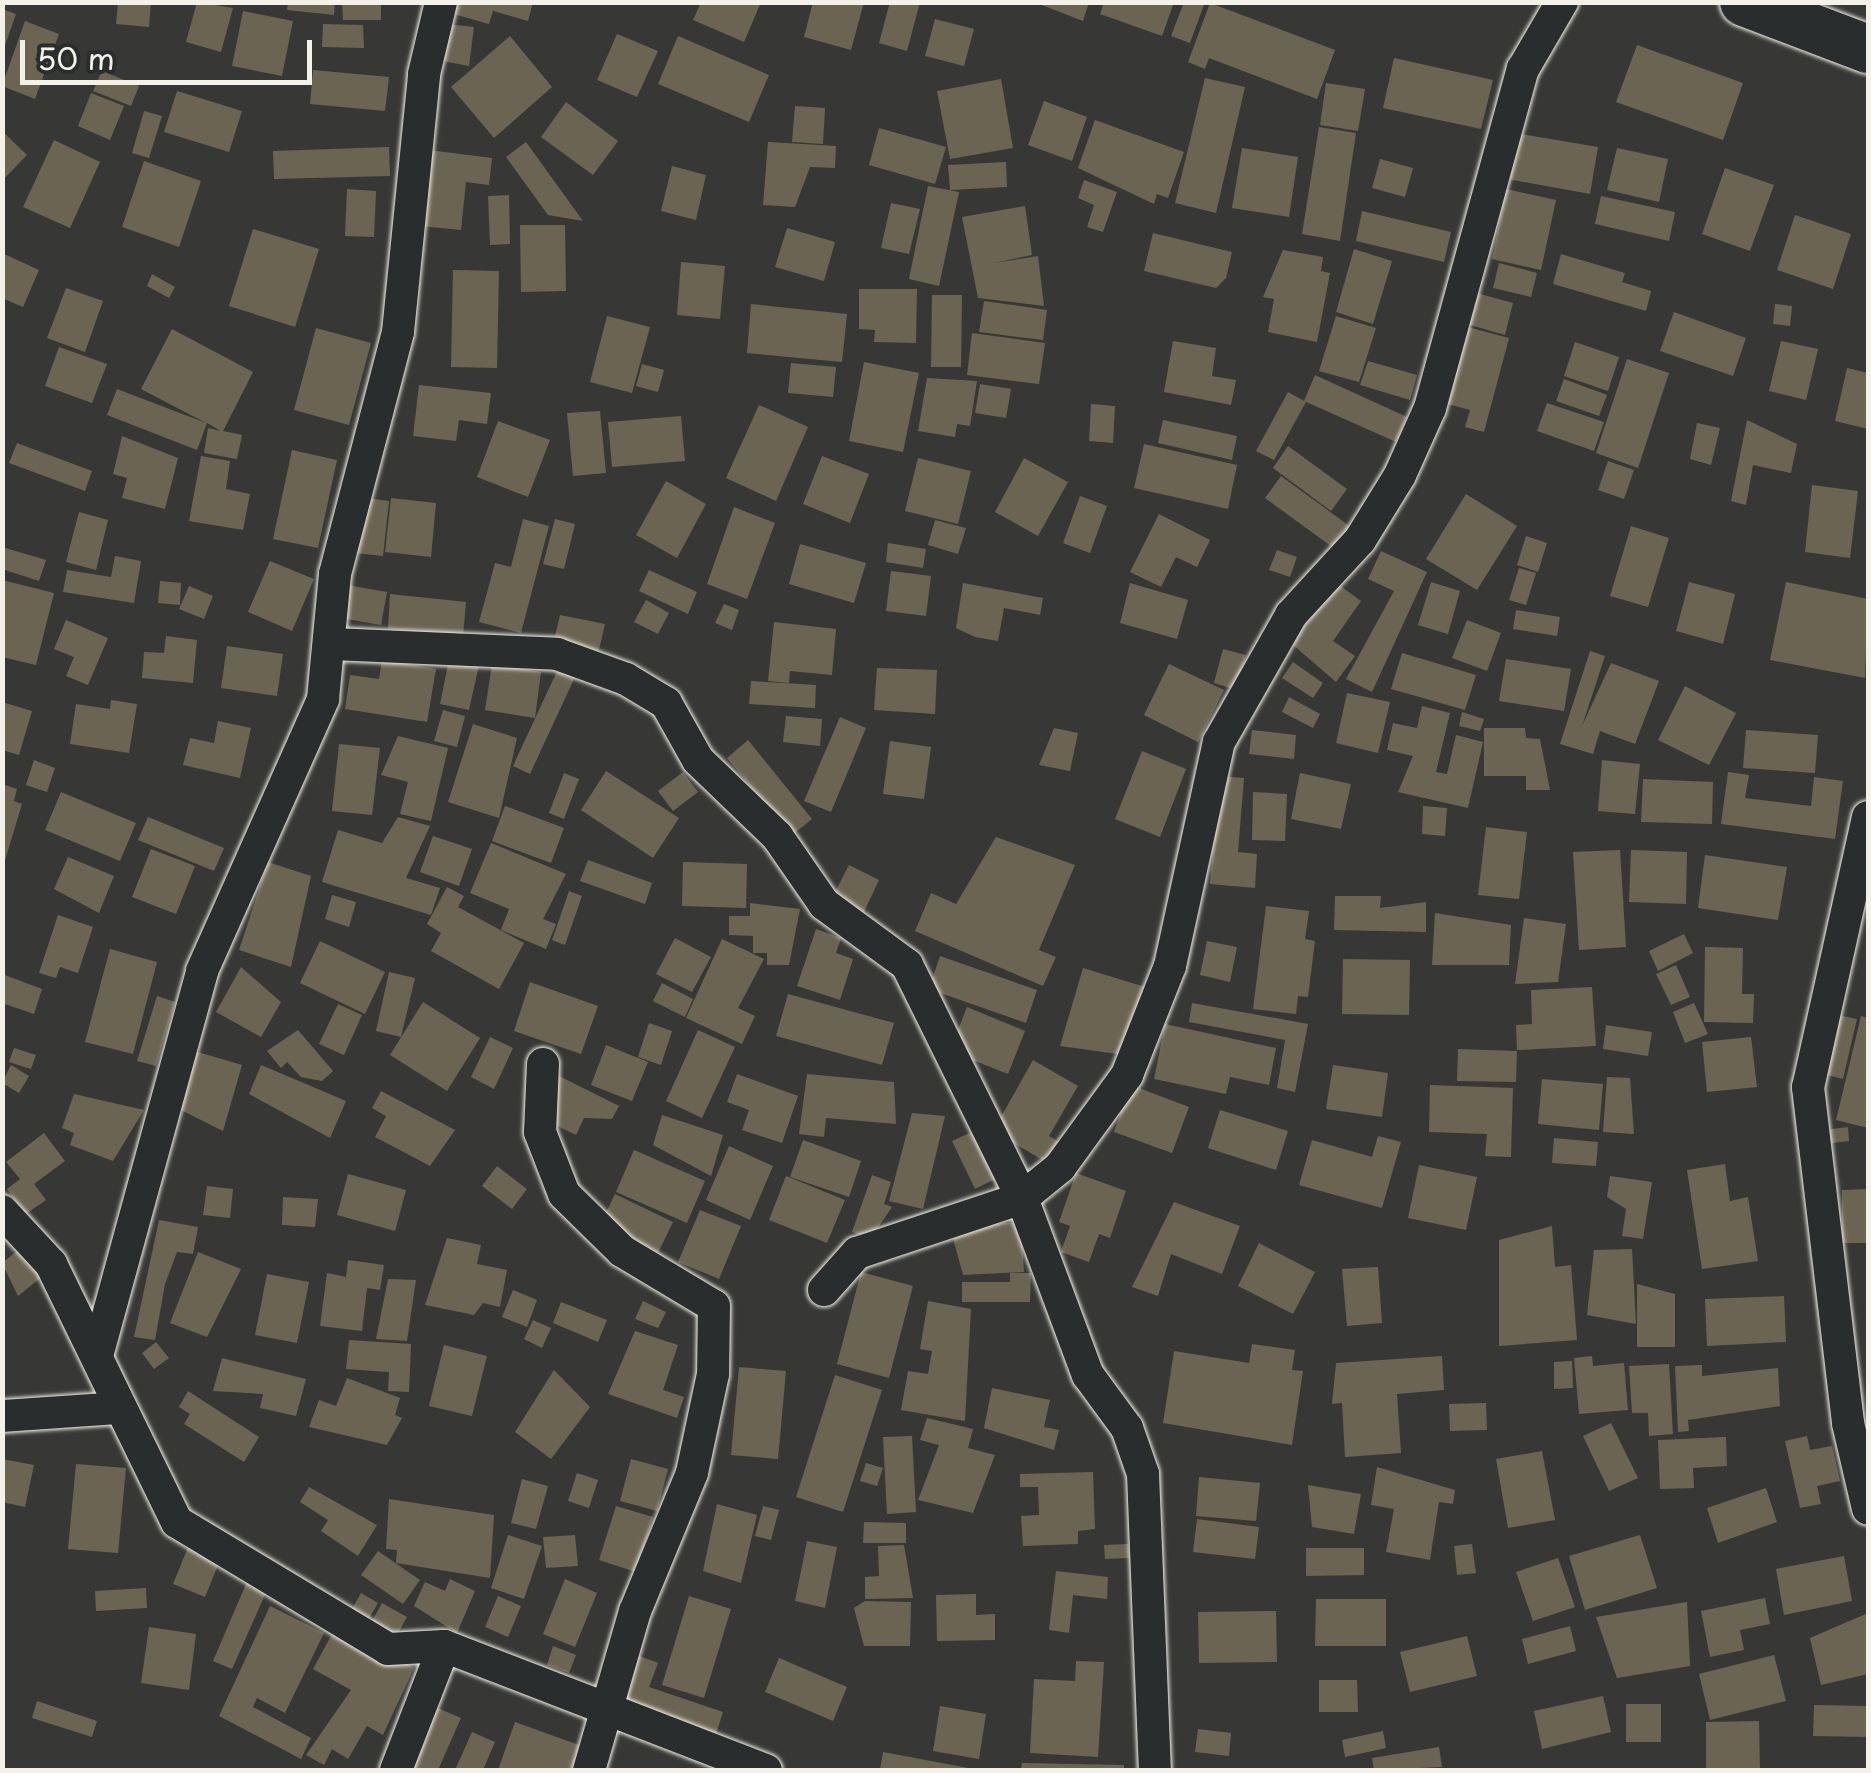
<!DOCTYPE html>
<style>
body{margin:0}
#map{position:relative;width:1871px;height:1773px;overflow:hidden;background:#373835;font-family:"Playpen Sans",sans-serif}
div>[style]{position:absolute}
.building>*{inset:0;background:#6b6453}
.roads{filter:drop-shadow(0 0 2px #f4f1e8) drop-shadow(0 0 2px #f4f1e8)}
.street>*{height:32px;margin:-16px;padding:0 16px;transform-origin:16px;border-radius:16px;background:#2a2d2e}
.secondary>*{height:48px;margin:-24px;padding:0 24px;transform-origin:24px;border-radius:24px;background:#2a2d2e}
span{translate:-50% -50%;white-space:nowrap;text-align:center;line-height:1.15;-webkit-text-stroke:10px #2a2d2e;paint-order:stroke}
.frame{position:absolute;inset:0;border:5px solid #f4f1e8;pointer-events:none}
.scale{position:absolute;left:20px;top:40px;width:292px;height:45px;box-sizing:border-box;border:5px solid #f4f1e8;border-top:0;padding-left:12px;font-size:30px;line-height:35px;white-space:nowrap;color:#f4f1e8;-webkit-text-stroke:8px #2a2d2e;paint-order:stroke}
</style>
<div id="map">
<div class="building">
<div style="clip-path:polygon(118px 2px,151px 2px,149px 27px,116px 24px)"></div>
<div style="clip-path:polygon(197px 2px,233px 8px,221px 52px,186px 42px)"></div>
<div style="clip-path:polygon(288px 2px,335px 2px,334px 15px,287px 10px)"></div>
<div style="clip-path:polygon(342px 2px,381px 2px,381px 20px,343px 20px)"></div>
<div style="clip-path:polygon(453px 2px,533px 2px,528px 21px,493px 11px,489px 24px,450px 13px)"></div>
<div style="clip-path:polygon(701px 2px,761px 2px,744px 42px,693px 20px)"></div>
<div style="clip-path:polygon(813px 2px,864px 2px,851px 50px,804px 37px)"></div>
<div style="clip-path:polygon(890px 2px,920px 2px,907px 51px,879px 43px)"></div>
<div style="clip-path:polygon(1034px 2px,1089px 2px,1083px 21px)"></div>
<div style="clip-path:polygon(1104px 2px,1174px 2px,1162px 36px,1100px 14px)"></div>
<div style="clip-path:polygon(1184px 2px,1205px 2px,1190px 43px,1171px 36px)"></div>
<div style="clip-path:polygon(1210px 3px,1335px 50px,1317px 99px,1209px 58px,1205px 69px,1188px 62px)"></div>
<div style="clip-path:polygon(2px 9px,16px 14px,3px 51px,2px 51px)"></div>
<div style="clip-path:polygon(243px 11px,293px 21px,282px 76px,232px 66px)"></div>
<div style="clip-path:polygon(935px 19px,974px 29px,964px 66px,925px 56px)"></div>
<div style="clip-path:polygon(25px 21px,59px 34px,35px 99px,2px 86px)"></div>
<div style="clip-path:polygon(323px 24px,363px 25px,364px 48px,322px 47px)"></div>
<div style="clip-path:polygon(447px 24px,474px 27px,469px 66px,442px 61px)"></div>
<div style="clip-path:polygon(617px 34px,658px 51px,637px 97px,597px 80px)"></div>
<div style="clip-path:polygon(510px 36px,552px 87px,494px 138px,451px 87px)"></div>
<div style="clip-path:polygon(678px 36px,769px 75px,749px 122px,658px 84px)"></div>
<div style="clip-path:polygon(1637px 45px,1743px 83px,1723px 140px,1616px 102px)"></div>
<div style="clip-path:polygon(1394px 58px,1493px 80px,1481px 129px,1383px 108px)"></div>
<div style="clip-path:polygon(313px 70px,389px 77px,385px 111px,310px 104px)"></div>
<div style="clip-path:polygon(102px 71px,139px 86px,131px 106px,93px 91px)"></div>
<div style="clip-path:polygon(1205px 78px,1245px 87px,1216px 213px,1175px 203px)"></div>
<div style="clip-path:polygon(1001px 79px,1013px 148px,950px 159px,937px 91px)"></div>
<div style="clip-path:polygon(1326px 83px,1365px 89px,1358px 131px,1320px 125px)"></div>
<div style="clip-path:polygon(177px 91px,242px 111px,229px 152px,164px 132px)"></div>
<div style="clip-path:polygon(91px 93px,124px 106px,110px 140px,78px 126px)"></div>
<div style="clip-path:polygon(1044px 101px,1087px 117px,1072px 161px,1028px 145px)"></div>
<div style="clip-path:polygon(566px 102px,618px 141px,593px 175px,541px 137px)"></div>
<div style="clip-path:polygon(795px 106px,825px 108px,823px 144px,792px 142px)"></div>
<div style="clip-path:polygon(144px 111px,162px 116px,149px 158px,132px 153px)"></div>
<div style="clip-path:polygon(1095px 120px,1184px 152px,1168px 198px,1157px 194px,1154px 204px,1078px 168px)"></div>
<div style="clip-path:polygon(1319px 127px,1356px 133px,1340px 241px,1302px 234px)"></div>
<div style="clip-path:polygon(879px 128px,946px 147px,935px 184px,869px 165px)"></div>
<div style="clip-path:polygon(2px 131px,27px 155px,2px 181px)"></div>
<div style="clip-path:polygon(1515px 133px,1598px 147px,1590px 194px,1507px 179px)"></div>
<div style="clip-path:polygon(54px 140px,100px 162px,70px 228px,23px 207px)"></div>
<div style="clip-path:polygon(526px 142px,583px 221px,548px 215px,506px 157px)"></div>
<div style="clip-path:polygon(768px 142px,836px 146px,835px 168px,810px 167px,795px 207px,763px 205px)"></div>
<div style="clip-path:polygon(389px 147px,390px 176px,274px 179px,273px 151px)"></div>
<div style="clip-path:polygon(1242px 148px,1298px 157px,1289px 217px,1232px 208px)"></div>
<div style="clip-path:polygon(1617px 148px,1668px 159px,1659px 202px,1607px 190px)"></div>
<div style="clip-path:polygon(429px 150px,492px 158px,489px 185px,466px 182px,461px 230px,420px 226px)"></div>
<div style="clip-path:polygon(1380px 159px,1413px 168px,1405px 197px,1372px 188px)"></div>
<div style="clip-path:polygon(144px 161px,201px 181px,179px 247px,122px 227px)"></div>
<div style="clip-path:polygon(1006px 162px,1007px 187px,950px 190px,948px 165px)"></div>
<div style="clip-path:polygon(672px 166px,706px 175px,696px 220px,661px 211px)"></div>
<div style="clip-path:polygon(1725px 168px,1774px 185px,1750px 251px,1702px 234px)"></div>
<div style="clip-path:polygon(1084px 180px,1117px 192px,1103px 232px,1087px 227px,1094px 205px,1078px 198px)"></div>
<div style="clip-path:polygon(928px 186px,959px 192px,939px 286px,909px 279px)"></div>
<div style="clip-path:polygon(347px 189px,376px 191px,374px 237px,345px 236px)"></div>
<div style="clip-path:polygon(1506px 189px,1556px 200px,1541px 270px,1492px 259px)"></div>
<div style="clip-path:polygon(509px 195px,510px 244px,490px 245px,488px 196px)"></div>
<div style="clip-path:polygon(1601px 196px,1675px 212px,1669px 241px,1595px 224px)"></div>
<div style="clip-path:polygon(891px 203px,920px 209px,909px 254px,881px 248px)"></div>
<div style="clip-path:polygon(1025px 206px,1032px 255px,994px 263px,1038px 256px,1044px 306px,978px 298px,962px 217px)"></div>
<div style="clip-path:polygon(1362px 211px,1451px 232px,1444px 262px,1356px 241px)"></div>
<div style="clip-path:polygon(1795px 215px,1851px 234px,1833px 289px,1777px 270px)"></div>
<div style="clip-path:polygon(520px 225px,565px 225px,566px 291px,521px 292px)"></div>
<div style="clip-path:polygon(787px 228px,835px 242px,824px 281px,775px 267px)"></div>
<div style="clip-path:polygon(253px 229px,319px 249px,295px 327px,229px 306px)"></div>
<div style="clip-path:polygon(1153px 233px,1232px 252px,1226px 278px,1216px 288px,1144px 271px)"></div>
<div style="clip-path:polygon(1354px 249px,1392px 261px,1373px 324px,1336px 312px)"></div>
<div style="clip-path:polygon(1283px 250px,1323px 257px,1321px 271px,1330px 273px,1317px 342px,1268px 332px,1274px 299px,1263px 297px)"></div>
<div style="clip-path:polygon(2px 253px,39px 270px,23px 307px,2px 298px)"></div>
<div style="clip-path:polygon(1561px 254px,1625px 273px,1622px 282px,1651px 291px,1646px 311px,1553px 284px)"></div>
<div style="clip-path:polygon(681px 262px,725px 266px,720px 319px,677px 315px)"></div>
<div style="clip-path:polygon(1499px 263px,1537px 273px,1531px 297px,1493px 288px)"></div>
<div style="clip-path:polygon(453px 270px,499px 271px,497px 368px,451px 367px)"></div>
<div style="clip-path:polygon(152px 274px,175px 287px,169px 298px,147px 286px)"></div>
<div style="clip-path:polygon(66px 288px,103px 301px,85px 352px,47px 338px)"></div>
<div style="clip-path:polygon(859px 289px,917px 289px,916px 343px,874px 342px,875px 330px,859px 329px)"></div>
<div style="clip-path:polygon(1469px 291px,1513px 303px,1505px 335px,1460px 322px)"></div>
<div style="clip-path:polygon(932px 295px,962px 295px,961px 367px,931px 367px)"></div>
<div style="clip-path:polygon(984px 301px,1047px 310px,1043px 340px,979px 332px)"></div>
<div style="clip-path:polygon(751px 304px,847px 314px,842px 362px,747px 353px)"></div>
<div style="clip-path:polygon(1775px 304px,1792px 306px,1790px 326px,1773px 324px)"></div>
<div style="clip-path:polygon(1674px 312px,1746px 338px,1733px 376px,1660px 351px)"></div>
<div style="clip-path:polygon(607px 316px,650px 327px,632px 393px,590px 382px)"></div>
<div style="clip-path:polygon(1336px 316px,1376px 328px,1359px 382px,1319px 371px)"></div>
<div style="clip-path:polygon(1460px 325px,1509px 338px,1484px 432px,1465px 427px,1470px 410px,1440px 402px)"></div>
<div style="clip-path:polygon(316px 328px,371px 343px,349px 425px,294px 410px)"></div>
<div style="clip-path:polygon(172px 329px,253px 372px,223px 431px,242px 435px,237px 459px,204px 453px,208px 428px,221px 431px,207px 423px,197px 450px,107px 415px,117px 389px,206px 423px,141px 389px)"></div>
<div style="clip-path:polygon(972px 333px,1045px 343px,1039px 384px,967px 375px)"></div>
<div style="clip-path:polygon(1173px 341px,1216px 348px,1212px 376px,1236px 380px,1231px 405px,1164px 392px)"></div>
<div style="clip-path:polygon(1781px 341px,1818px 349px,1806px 400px,1769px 391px)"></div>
<div style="clip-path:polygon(1575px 342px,1619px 357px,1608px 391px,1564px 376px)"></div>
<div style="clip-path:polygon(59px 347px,107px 364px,92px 403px,45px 386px)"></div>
<div style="clip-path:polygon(1627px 359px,1669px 373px,1638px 468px,1596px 453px)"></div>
<div style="clip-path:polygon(1368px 361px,1417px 375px,1410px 400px,1360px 385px)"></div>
<div style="clip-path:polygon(864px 362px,919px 373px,903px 452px,849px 441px)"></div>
<div style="clip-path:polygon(791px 363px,836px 367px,833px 397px,788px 393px)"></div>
<div style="clip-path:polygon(642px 364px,664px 370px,658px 392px,636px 386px)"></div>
<div style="clip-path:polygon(1847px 368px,1868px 373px,1868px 429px,1835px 421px)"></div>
<div style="clip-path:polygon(1315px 375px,1407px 417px,1396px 442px,1304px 401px)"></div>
<div style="clip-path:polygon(927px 378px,977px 381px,970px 426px,957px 424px,955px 437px,918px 431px)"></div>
<div style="clip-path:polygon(1564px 379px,1607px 395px,1599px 416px,1556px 401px)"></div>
<div style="clip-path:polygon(980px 384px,1011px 389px,1006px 418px,975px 413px)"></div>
<div style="clip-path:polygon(419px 385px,491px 393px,487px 424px,459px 420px,456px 441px,413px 436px)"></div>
<div style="clip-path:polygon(1288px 392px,1306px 402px,1274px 460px,1256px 451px)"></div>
<div style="clip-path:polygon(1547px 403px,1604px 422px,1594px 451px,1537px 431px)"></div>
<div style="clip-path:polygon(1091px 404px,1115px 406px,1113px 443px,1089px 441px)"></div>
<div style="clip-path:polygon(759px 405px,808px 427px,776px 501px,726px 478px)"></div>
<div style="clip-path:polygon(600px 411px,606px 473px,573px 476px,567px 413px)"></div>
<div style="clip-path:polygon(681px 416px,685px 461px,612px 467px,608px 422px)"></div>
<div style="clip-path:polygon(1163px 420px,1237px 436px,1232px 460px,1158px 443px)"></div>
<div style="clip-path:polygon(1747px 420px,1797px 444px,1791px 473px,1753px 465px,1746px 505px,1731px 501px)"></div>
<div style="clip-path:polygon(498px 421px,550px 440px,528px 497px,477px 477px)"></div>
<div style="clip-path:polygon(1697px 423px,1720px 428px,1711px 465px,1690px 459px)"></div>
<div style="clip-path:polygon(122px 436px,178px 458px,165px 509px,122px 498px,127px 478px,113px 474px)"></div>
<div style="clip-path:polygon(17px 443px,92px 471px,85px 491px,9px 463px)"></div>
<div style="clip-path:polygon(1144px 444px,1237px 465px,1228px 509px,1134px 488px)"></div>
<div style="clip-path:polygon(1288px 446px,1347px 489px,1331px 511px,1273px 468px)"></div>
<div style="clip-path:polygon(292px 450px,337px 460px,318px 548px,273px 539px)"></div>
<div style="clip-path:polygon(201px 456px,230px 461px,226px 489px,250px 494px,243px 530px,189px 521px)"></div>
<div style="clip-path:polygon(822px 456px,869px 474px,850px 523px,803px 504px)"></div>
<div style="clip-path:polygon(918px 458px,971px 471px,958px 524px,905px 511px)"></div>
<div style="clip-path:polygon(1024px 458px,1068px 482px,1038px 536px,995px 512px)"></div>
<div style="clip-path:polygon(1608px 461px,1634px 470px,1624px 499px,1598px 490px)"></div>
<div style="clip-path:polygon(1281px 476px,1355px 530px,1339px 552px,1265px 498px)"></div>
<div style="clip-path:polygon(666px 481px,706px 504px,677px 558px,636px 535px)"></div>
<div style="clip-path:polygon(1812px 485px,1858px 491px,1850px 558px,1805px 552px)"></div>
<div style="clip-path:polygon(1466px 494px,1517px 526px,1477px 590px,1426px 559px)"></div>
<div style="clip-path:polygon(1080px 496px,1107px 506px,1090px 553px,1063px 543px)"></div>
<div style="clip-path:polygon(361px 497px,389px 501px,383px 556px,355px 553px)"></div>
<div style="clip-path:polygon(391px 498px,436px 503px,431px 557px,385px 552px)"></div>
<div style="clip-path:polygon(734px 507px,775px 523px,747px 599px,707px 584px)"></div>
<div style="clip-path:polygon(79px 512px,108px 520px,96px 570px,66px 562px)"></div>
<div style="clip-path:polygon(1159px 514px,1210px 540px,1197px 567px,1176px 557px,1161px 587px,1130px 572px)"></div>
<div style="clip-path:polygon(523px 519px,549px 526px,521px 633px,479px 622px,495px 563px,511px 567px)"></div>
<div style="clip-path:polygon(555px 519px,575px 524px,564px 569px,543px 564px)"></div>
<div style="clip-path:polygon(935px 520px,966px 528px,958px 554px,928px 545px)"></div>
<div style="clip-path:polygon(1631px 526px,1669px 538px,1648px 607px,1610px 596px)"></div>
<div style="clip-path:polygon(1526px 536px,1547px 543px,1538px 572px,1517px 565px)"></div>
<div style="clip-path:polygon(888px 543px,926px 549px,923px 568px,886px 562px)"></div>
<div style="clip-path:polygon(800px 544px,866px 563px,854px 603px,789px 584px)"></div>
<div style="clip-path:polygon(2px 547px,46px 560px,39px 581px,2px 569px)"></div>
<div style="clip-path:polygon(1277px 550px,1297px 557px,1290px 577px,1269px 570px)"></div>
<div style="clip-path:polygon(1381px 551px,1427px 572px,1372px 692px,1346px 679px,1394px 591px,1368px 579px)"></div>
<div style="clip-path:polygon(115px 556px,141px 561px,134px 603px,63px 592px,67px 570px,111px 577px)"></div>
<div style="clip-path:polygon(270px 561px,314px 579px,292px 631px,248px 612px)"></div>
<div style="clip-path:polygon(1519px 568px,1536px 573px,1526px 605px,1509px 600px)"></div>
<div style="clip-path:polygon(649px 570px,697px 592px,688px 614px,639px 591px)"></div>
<div style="clip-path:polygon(891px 571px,931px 576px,926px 616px,886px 611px)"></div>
<div style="clip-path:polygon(2px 580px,54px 593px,36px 665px,2px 657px)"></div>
<div style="clip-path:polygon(160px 581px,181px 583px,180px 605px,158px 603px)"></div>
<div style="clip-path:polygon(1335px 582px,1361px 601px,1333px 641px,1355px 656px,1336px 682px,1292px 644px)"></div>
<div style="clip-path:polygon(1431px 582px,1460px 591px,1448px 634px,1418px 625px)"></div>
<div style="clip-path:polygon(1689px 582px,1735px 594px,1723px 644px,1676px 631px)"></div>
<div style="clip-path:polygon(1786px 582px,1868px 599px,1865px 678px,1770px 660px)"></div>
<div style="clip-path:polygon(963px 583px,1043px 598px,1040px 615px,1004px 608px,998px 641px,975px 637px,956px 628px)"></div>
<div style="clip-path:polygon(1130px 583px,1188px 600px,1177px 639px,1120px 623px)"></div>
<div style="clip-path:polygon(347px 585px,387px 592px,381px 625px,341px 618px)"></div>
<div style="clip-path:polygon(189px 586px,213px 596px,204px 619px,179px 609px)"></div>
<div style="clip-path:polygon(390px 594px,466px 602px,463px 636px,388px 629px)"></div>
<div style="clip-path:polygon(646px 600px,669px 613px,658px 634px,634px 622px)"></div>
<div style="clip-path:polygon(724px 604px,739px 610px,732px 630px,715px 623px)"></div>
<div style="clip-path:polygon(1516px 610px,1560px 617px,1557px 636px,1513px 629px)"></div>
<div style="clip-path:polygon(560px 615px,605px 624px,597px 658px,552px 649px)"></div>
<div style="clip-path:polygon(66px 620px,108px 638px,88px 685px,66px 676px,74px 657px,54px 649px)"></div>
<div style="clip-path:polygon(1467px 620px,1501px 633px,1487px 671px,1452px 658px)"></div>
<div style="clip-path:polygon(774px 622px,836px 629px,832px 675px,790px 671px,789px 683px,768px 681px)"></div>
<div style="clip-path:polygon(166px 636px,197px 640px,193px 683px,142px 678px,144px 652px,164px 653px)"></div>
<div style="clip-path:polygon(227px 646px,283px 654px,277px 696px,221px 688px)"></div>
<div style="clip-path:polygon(1223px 649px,1246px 655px,1237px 690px,1214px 683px)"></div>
<div style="clip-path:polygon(451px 650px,481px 656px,469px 710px,440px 704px)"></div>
<div style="clip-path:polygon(1590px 651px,1605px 656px,1582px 726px,1611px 663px,1659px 681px,1635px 744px,1600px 731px,1593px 754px,1560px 744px)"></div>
<div style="clip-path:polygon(1402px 653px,1476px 675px,1465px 710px,1391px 689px)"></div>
<div style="clip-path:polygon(1506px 659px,1571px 669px,1564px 711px,1499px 701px)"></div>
<div style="clip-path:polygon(382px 660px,436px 669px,427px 722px,345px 709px,350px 675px,379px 679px)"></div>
<div style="clip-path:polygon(1293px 662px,1323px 683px,1313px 698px,1282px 678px)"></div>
<div style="clip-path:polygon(492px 664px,541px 672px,535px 718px,485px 710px)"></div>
<div style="clip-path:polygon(1169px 664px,1224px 690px,1198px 742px,1144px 715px)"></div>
<div style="clip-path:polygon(877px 668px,937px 670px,935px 714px,874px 710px)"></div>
<div style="clip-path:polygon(558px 669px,575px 677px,530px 774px,513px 766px)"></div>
<div style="clip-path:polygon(751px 681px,816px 685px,815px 708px,749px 704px)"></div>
<div style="clip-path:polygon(1685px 686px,1736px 713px,1709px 765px,1658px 740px)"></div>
<div style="clip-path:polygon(1347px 693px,1390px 702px,1378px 753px,1336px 743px)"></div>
<div style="clip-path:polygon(1289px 697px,1320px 714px,1313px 728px,1282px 712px)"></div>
<div style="clip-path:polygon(111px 700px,137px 704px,129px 753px,70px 744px,76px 704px,110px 709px)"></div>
<div style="clip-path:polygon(2px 702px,32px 711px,19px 755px,2px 750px)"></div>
<div style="clip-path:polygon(1422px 706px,1450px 713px,1436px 772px,1447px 774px,1456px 735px,1483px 742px,1468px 808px,1398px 792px,1413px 756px,1387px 750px,1393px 723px,1417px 728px)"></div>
<div style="clip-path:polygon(443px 710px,465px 716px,457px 747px,434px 741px)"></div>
<div style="clip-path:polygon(1462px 712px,1484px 719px,1480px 731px,1459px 726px)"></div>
<div style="clip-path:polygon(786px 716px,822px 719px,820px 746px,783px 742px)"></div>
<div style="clip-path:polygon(840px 717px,866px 728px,831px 812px,804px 801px)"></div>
<div style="clip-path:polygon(218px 721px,251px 728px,240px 778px,183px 765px,190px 738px,214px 743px)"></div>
<div style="clip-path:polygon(473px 724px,517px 738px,499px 818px,448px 802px)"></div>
<div style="clip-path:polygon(1054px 728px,1078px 733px,1070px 771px,1039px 765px)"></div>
<div style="clip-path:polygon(1484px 728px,1525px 728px,1526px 738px,1540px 739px,1550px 790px,1526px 790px,1526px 776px,1484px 776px)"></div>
<div style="clip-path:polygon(1252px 730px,1296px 735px,1294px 759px,1249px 754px)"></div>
<div style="clip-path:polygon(1746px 730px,1818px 735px,1815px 773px,1743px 768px)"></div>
<div style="clip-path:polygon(398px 736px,448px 748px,431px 821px,400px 814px,408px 782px,381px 775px)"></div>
<div style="clip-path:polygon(748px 740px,812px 819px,791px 836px,727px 758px)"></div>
<div style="clip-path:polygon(890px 741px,931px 747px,924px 799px,883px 794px)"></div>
<div style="clip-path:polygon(339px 744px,380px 748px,372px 815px,332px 811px)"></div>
<div style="clip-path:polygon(1142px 751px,1186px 769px,1160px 837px,1115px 819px)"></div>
<div style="clip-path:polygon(34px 760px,55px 768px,47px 792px,26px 785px)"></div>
<div style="clip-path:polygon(1602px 760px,1640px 764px,1635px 814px,1598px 811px)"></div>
<div style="clip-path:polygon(606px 771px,679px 818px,653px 858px,581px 810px)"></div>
<div style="clip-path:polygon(683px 772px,698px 792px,673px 811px,658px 791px)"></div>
<div style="clip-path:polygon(1728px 772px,1749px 775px,1745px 798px,1811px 806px,1814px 777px,1843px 781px,1835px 839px,1721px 824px)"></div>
<div style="clip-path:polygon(564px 773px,579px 779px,564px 819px,549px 813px)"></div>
<div style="clip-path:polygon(1300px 773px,1351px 784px,1341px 829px,1291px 819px)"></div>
<div style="clip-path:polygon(1219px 776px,1244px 778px,1238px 852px,1257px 854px,1255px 888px,1210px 884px)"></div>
<div style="clip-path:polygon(1643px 779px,1713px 782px,1712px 824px,1641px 822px)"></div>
<div style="clip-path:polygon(2px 784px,17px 789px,14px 801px,22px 804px,3px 867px)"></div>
<div style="clip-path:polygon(61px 792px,136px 823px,120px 861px,45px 830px)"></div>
<div style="clip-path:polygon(1253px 792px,1287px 794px,1285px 841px,1252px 840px)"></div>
<div style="clip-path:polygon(505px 806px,564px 828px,551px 863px,492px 841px)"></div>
<div style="clip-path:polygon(1423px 806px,1447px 808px,1445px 836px,1422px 834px)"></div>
<div style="clip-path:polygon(148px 817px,224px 848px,214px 871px,138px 840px)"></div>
<div style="clip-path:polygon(398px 817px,430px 826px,406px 878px,440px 888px,431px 915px,322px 882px,338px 830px,382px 843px)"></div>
<div style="clip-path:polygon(1486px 827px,1527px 832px,1519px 899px,1478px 895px)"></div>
<div style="clip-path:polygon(433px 836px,472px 849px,459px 886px,420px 872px)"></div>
<div style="clip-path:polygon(996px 837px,1075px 865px,1039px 950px,1056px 957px,1043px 986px,915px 931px,931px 893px,956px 904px)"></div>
<div style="clip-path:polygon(491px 843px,566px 874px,543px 919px,556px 924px,546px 949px,501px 930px,509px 909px,470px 893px)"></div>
<div style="clip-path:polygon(151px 849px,195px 866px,176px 914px,132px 897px)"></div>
<div style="clip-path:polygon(1620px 850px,1626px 947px,1579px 950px,1573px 852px)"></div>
<div style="clip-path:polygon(1631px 850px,1687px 852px,1686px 904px,1629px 902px)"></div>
<div style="clip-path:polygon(1705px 855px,1787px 867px,1778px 920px,1698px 908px)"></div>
<div style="clip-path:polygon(68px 857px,114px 876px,99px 913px,54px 889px)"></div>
<div style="clip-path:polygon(588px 860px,652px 883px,645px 904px,580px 881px)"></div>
<div style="clip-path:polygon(268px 862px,311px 876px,291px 967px,239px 950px)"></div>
<div style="clip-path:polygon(683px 862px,747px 864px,746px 908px,682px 906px)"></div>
<div style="clip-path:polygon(849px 865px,879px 880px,863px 914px,832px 898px)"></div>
<div style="clip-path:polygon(447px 887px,464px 896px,458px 907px,524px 943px,499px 989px,431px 951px,441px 933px,427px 924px)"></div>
<div style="clip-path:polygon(569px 891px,582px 896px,565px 945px,552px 940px)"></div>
<div style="clip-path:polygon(332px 895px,356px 902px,349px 927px,325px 919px)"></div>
<div style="clip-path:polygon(1335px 896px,1381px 896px,1380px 908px,1426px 902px,1426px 932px,1334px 930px)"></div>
<div style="clip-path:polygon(750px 903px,800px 909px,789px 965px,767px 965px,767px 953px,753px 953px,753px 936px,729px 935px,729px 916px,750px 916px)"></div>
<div style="clip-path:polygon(1266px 906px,1309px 911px,1305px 939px,1315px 941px,1308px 997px,1298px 996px,1296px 1014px,1253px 1009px)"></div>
<div style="clip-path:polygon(1435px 913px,1511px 925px,1509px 965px,1432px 965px)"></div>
<div style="clip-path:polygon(58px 915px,93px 927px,78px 973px,60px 967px,56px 978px,39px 973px)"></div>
<div style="clip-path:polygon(1524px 918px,1566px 924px,1558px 982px,1515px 984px)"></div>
<div style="clip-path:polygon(816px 929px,841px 938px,836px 953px,853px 959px,840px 1000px,797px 986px)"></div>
<div style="clip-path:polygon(1684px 934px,1693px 953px,1658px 971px,1649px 951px)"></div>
<div style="clip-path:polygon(675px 938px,711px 957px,692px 992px,656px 974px)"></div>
<div style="clip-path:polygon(722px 939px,764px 959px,738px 1008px,755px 1016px,742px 1044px,686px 1018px)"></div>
<div style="clip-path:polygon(320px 941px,385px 972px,365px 1014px,300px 983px)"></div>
<div style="clip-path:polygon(1207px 941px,1237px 947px,1230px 982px,1200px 975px)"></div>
<div style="clip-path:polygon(1705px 947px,1743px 948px,1742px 994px,1754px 994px,1753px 1023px,1704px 1022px)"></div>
<div style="clip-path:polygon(110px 949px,157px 962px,133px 1054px,85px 1042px)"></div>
<div style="clip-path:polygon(940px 956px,1037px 990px,1026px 1023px,929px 989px)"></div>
<div style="clip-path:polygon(1343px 959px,1410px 960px,1409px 1015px,1342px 1014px)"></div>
<div style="clip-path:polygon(1676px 965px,1690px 997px,1671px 1005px,1656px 974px)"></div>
<div style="clip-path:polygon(241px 967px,281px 1002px,261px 1037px,216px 1012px)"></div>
<div style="clip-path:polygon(1083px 968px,1145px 987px,1125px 1055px,1060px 1046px)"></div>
<div style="clip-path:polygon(389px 972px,415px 978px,401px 1037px,376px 1031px)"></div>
<div style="clip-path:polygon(2px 974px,42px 989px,34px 1014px,2px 1003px)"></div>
<div style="clip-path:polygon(530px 982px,598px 1006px,581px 1054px,514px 1031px)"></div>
<div style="clip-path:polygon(662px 983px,693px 999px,685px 1017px,653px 1001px)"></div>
<div style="clip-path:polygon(1592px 987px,1596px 1046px,1517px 1050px,1516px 1025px,1532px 1024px,1531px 990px)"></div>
<div style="clip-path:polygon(788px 994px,894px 1023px,882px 1065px,776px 1036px)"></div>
<div style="clip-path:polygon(157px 996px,175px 1002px,156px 1066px,137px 1061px)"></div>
<div style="clip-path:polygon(423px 1002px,480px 1038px,447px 1091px,390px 1055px)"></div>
<div style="clip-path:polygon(1192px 1003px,1308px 1024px,1295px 1092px,1277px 1088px,1285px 1040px,1189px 1022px)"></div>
<div style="clip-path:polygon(1694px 1003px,1708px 1034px,1685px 1043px,1673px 1012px)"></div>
<div style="clip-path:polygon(338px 1004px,362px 1015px,344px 1055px,319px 1044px)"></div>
<div style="clip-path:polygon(967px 1007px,1025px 1031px,1008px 1074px,950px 1051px)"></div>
<div style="clip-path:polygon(1833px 1014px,1857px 1019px,1843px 1079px,1820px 1073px)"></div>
<div style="clip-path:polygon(1861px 1016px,1868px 1018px,1868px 1128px,1836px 1120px)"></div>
<div style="clip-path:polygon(649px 1023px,672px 1031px,661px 1065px,638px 1057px)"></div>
<div style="clip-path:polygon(1165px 1024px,1276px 1048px,1269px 1085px,1230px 1077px,1226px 1094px,1154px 1079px)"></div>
<div style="clip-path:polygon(1606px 1025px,1652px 1032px,1648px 1056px,1603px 1049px)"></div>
<div style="clip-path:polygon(298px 1030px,333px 1071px,322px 1081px,301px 1077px,287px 1062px,281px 1068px,267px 1051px)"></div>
<div style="clip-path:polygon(698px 1030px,735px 1047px,702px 1118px,666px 1101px)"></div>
<div style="clip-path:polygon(490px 1037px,513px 1048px,494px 1089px,471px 1077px)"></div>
<div style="clip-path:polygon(1751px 1037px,1757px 1087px,1707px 1092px,1702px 1042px)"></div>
<div style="clip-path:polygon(606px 1045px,648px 1062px,632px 1101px,591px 1085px)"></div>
<div style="clip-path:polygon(14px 1048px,36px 1055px,31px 1069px,9px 1062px)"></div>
<div style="clip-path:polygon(1458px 1049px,1517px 1051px,1516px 1082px,1457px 1081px)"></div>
<div style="clip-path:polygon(191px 1050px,242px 1065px,223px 1131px,175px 1107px)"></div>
<div style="clip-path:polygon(1033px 1060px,1078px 1086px,1049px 1136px,1064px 1145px,1051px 1165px,993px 1131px)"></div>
<div style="clip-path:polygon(11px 1065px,29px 1076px,19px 1093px,2px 1083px)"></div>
<div style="clip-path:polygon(261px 1065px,346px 1101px,330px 1138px,249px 1094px)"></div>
<div style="clip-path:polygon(1333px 1065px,1388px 1073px,1382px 1117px,1326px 1109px)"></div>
<div style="clip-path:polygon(737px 1074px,798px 1096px,782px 1143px,742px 1130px,749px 1110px,727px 1102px)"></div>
<div style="clip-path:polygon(807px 1074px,894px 1082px,896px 1124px,826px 1118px,824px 1137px,799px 1134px)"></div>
<div style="clip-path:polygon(559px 1076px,619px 1106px,612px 1119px,584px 1118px,576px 1135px,539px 1117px)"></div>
<div style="clip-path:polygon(1607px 1077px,1630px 1078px,1634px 1134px,1603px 1132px)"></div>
<div style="clip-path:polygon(1542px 1079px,1603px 1084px,1599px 1130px,1538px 1124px)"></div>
<div style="clip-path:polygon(1131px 1085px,1189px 1107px,1172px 1153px,1114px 1132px)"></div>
<div style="clip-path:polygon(1430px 1085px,1513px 1088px,1511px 1157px,1485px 1156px,1487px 1134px,1429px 1132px)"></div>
<div style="clip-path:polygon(381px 1091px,455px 1130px,430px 1166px,375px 1137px,386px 1116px,372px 1108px)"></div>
<div style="clip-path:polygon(74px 1094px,144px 1110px,113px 1161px,70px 1145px,74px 1133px,62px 1128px)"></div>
<div style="clip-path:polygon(1220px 1110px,1288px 1131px,1276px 1170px,1208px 1148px)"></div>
<div style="clip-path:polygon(912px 1113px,945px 1116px,923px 1209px,889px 1201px)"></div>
<div style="clip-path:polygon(662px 1115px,723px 1135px,711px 1176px,653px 1145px)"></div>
<div style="clip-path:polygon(1848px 1127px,1849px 1141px,1818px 1145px,1817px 1131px)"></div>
<div style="clip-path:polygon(972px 1132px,995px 1179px,975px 1189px,952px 1141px)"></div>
<div style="clip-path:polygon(44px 1133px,65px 1161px,34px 1184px,46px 1200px,26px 1214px,7px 1189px,20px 1179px,6px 1162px)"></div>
<div style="clip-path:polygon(1378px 1136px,1401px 1142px,1382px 1208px,1299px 1185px,1312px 1140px,1372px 1157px)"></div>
<div style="clip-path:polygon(1554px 1138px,1598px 1142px,1596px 1166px,1552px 1163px)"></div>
<div style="clip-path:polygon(803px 1140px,861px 1161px,849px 1197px,790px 1177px)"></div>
<div style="clip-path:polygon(729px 1146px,773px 1166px,750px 1220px,706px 1200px)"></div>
<div style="clip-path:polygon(634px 1150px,705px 1181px,687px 1223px,616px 1192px)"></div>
<div style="clip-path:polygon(1725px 1164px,1730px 1201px,1748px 1197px,1758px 1261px,1702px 1269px,1687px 1170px)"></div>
<div style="clip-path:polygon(1419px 1165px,1477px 1177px,1466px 1230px,1408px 1218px)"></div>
<div style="clip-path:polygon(497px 1166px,527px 1189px,512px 1209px,482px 1186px)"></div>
<div style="clip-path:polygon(1076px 1173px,1126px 1191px,1110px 1238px,1099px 1234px,1089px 1262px,1061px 1252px,1070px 1226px,1059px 1222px)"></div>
<div style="clip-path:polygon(348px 1174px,406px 1190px,395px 1231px,337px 1215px)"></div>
<div style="clip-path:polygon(872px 1175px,891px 1182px,884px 1204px,892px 1207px,871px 1238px,852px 1232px)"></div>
<div style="clip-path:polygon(786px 1176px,845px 1200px,827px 1243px,769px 1220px)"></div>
<div style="clip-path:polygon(1610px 1176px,1652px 1182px,1643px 1239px,1622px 1236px,1626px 1209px,1607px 1197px)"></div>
<div style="clip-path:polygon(207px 1186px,233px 1189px,230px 1218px,203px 1215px)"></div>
<div style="clip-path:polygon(1868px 1189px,1868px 1243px,1842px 1243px,1842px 1190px)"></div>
<div style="clip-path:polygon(615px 1194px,673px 1222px,658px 1253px,600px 1225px)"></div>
<div style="clip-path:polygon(283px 1197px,318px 1199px,315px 1227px,282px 1225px)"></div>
<div style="clip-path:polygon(1174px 1202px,1240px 1226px,1222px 1274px,1171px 1254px,1158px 1296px,1132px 1287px)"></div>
<div style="clip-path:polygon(700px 1210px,741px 1226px,719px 1279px,678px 1262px)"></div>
<div style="clip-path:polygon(159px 1220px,198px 1227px,193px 1254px,177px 1252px,165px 1284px,155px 1340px,134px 1337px)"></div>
<div style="clip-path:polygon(1021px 1222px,1024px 1272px,963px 1275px,950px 1227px)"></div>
<div style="clip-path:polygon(1552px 1226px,1555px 1267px,1571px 1265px,1577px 1340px,1499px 1346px,1499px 1240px)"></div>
<div style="clip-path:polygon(447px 1238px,481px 1245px,477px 1264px,507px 1270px,500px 1307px,483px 1303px,474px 1315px,425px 1305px)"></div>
<div style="clip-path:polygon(1259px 1243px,1315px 1272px,1293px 1314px,1238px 1286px)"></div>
<div style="clip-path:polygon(26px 1244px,48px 1272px,18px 1296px,2px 1263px)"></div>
<div style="clip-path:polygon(1632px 1249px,1636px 1324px,1587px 1315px,1594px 1250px)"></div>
<div style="clip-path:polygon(198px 1252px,241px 1269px,207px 1337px,170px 1323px)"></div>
<div style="clip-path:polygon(348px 1260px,384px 1265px,380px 1290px,367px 1288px,362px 1331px,320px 1326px,327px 1273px,346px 1277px)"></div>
<div style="clip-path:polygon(1378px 1267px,1382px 1323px,1347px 1326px,1342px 1269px)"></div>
<div style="clip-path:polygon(861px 1272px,913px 1286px,889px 1378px,837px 1364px)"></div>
<div style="clip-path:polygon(1010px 1273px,1031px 1273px,1030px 1302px,962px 1302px,962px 1282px,1010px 1282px)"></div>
<div style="clip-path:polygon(267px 1274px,309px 1282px,297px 1343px,255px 1335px)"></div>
<div style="clip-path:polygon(388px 1279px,416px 1280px,407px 1341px,376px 1339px)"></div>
<div style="clip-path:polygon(1637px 1284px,1675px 1294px,1675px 1347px,1637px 1347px)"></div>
<div style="clip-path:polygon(513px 1290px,537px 1300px,527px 1327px,502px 1317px)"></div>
<div style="clip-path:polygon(1784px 1296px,1786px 1342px,1707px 1346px,1705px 1299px)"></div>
<div style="clip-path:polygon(643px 1301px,666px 1312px,658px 1328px,635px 1319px)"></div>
<div style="clip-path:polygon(928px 1301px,971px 1309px,965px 1421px,901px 1410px,908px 1371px,928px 1374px,932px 1351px,920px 1349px)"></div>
<div style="clip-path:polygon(561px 1302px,607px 1320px,598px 1342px,553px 1323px)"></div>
<div style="clip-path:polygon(533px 1320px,551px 1328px,542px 1348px,524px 1339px)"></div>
<div style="clip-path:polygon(635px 1331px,678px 1345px,663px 1390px,684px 1397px,677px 1418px,608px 1394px)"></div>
<div style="clip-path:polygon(349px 1340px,411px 1344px,409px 1392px,388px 1391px,389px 1372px,346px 1369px)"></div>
<div style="clip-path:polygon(156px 1342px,169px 1358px,154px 1369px,142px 1353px)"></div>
<div style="clip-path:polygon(1252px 1344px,1295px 1350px,1292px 1370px,1303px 1371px,1292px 1445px,1163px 1423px,1174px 1351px,1249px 1363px)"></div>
<div style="clip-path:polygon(444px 1345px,487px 1356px,472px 1416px,429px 1406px)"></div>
<div style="clip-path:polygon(1442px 1356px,1444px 1390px,1397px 1394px,1401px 1453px,1345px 1457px,1342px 1403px,1332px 1404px,1336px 1363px)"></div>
<div style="clip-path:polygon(1592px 1356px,1593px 1366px,1624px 1363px,1628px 1410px,1579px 1414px,1574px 1358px)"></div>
<div style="clip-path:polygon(222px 1358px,306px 1379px,296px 1416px,260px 1408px,263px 1394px,213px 1391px)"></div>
<div style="clip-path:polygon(1572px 1361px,1573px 1388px,1554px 1389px,1554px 1362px)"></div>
<div style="clip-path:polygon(1669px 1364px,1673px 1434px,1649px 1436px,1648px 1413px,1632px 1413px,1629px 1366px)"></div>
<div style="clip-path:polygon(1702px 1365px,1702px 1376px,1778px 1368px,1780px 1406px,1688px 1420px,1689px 1431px,1678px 1432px,1675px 1366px)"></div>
<div style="clip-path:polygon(739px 1367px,786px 1371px,778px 1459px,731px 1455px)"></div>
<div style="clip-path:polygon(554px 1370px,590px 1407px,551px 1459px,515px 1432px)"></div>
<div style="clip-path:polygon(835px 1375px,882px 1390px,843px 1512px,796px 1497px)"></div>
<div style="clip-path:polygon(347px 1378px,400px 1398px,395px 1415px,402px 1418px,387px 1445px,309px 1427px,319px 1400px,336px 1406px)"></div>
<div style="clip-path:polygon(992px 1388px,1050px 1400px,1044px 1427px,1059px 1430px,1054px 1450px,984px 1428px)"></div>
<div style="clip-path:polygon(188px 1391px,259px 1437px,244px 1462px,184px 1424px,190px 1414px,179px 1407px)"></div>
<div style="clip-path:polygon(1486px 1403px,1487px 1430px,1450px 1431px,1449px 1404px)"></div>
<div style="clip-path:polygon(927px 1418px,973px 1429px,968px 1448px,995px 1455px,973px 1513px,918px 1500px,939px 1445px,920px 1440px)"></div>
<div style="clip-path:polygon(1611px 1423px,1638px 1478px,1609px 1491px,1583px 1436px)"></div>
<div style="clip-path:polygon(912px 1436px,916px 1512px,887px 1514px,883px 1437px)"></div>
<div style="clip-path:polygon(1807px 1436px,1810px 1450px,1832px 1446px,1840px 1481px,1817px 1486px,1821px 1504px,1800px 1508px,1785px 1441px)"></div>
<div style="clip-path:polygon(1726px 1437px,1727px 1466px,1693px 1468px,1694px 1488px,1660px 1489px,1658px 1440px)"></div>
<div style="clip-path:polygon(1542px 1451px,1555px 1520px,1508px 1528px,1496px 1459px)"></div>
<div style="clip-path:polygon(2px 1459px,34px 1465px,25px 1507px,2px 1502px)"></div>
<div style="clip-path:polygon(631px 1459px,668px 1469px,657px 1511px,620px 1501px)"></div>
<div style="clip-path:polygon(866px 1463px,883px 1468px,877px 1486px,860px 1481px)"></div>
<div style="clip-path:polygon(76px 1464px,126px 1468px,118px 1553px,68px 1549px)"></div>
<div style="clip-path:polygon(1377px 1467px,1455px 1490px,1453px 1504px,1439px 1502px,1430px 1560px,1386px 1552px,1394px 1509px,1371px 1505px)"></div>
<div style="clip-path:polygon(1093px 1472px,1095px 1529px,1078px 1531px,1078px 1544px,1023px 1546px,1021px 1516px,1039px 1515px,1038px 1487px,1020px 1487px,1020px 1474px)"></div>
<div style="clip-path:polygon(577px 1473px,598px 1480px,589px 1508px,568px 1501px)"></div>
<div style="clip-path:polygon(1199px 1477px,1260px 1483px,1256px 1521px,1196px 1516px)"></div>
<div style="clip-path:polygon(522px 1479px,548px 1486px,536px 1529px,511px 1523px)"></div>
<div style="clip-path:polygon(1308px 1485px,1361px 1494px,1354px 1534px,1312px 1527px)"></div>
<div style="clip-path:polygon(309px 1487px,377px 1525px,358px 1556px,321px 1531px,328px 1520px,300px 1502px)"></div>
<div style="clip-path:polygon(1766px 1488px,1777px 1522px,1718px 1543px,1707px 1508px)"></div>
<div style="clip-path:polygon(389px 1499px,494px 1515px,490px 1578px,396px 1563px,397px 1550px,386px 1549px)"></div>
<div style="clip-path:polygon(717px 1504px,757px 1515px,741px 1583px,703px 1571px)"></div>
<div style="clip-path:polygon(616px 1506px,653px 1517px,636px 1572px,599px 1560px)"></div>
<div style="clip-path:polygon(763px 1506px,779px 1510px,771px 1540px,755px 1536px)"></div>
<div style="clip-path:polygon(1197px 1519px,1259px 1527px,1255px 1559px,1193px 1552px)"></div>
<div style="clip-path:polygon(864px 1522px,906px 1523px,906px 1543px,863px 1543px)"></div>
<div style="clip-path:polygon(195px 1530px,227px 1543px,205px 1597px,173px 1584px)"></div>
<div style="clip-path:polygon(508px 1535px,542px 1546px,524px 1599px,491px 1588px)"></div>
<div style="clip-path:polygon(575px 1535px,578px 1566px,546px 1568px,543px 1537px)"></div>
<div style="clip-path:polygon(1640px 1535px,1657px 1588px,1585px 1610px,1569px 1556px)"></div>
<div style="clip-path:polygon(807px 1541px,837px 1547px,825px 1608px,795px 1601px)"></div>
<div style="clip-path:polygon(1128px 1544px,1129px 1558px,1105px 1559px,1104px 1545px)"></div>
<div style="clip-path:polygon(1472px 1544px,1476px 1573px,1457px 1575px,1454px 1546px)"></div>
<div style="clip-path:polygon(904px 1545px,913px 1598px,865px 1599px,865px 1577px,879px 1576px,878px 1546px)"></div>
<div style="clip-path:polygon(1306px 1548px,1364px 1548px,1364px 1575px,1306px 1576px)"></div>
<div style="clip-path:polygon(378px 1551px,420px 1580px,403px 1604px,361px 1575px)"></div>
<div style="clip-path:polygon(1844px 1556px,1852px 1601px,1784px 1615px,1776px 1569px)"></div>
<div style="clip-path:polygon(1558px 1558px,1575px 1607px,1533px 1621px,1516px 1572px)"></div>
<div style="clip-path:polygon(252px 1570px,272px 1579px,232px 1669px,213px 1661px)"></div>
<div style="clip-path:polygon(1056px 1571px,1108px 1577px,1107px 1599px,1073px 1595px,1069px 1633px,1049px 1630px)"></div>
<div style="clip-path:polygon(450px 1579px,475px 1591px,457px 1633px,414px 1606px,425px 1582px,445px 1591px)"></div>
<div style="clip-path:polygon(565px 1579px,597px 1593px,575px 1647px,543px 1634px)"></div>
<div style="clip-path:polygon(146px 1588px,147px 1608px,96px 1611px,95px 1591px)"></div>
<div style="clip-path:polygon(361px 1593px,378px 1603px,364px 1627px,347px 1618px)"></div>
<div style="clip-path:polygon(976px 1594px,976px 1615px,995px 1614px,995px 1640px,937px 1641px,936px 1595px)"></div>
<div style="clip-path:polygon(498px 1596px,521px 1606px,508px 1637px,485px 1627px)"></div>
<div style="clip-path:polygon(689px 1596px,731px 1609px,704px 1698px,662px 1685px)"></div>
<div style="clip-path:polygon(1765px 1598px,1770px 1624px,1740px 1630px,1744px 1650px,1710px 1657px,1701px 1611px)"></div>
<div style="clip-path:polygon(1316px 1599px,1386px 1599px,1386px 1646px,1315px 1646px)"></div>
<div style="clip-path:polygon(865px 1601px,911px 1602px,910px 1646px,864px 1646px,854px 1608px)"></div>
<div style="clip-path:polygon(1687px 1602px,1690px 1666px,1617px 1678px,1596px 1617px)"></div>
<div style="clip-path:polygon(382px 1603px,407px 1617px,392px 1644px,367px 1630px)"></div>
<div style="clip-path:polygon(270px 1606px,324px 1633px,285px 1713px,257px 1698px,253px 1707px,311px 1738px,301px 1759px,219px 1716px)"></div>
<div style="clip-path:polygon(1276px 1611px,1277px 1662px,1199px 1663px,1198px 1612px)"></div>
<div style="clip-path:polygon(1868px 1613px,1868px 1674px,1821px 1685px,1810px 1638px)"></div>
<div style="clip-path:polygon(337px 1625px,414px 1668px,383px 1735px,367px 1726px,348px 1759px,332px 1749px,324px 1765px,306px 1755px,351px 1690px,313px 1669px)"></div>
<div style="clip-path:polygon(1570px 1626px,1576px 1651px,1528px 1664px,1522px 1639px)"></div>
<div style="clip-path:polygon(149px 1627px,196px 1634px,189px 1690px,141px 1683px)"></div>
<div style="clip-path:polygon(1467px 1636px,1477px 1676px,1410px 1692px,1400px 1652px)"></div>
<div style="clip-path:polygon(553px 1646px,576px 1655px,569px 1673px,547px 1665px)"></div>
<div style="clip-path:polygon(1774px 1655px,1786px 1701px,1710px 1720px,1699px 1674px)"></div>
<div style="clip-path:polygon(639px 1656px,658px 1663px,649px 1687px,723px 1712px,716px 1734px,623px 1702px)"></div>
<div style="clip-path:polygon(779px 1658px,847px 1687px,833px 1721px,765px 1692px)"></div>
<div style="clip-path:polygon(1076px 1661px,1104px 1662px,1098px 1757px,1030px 1753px,1034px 1679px,1075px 1681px)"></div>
<div style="clip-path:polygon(1319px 1680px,1357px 1680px,1358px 1712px,1319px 1712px)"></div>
<div style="clip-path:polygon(1603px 1696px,1611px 1732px,1542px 1749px,1534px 1711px)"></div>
<div style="clip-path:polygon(37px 1701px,97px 1721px,92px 1737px,32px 1718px)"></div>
<div style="clip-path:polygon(1626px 1704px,1661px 1704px,1661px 1742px,1626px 1742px)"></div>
<div style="clip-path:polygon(431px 1705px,461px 1718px,438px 1770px,411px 1770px)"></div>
<div style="clip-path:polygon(1814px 1705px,1868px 1706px,1868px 1737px,1813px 1736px)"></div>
<div style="clip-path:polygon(940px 1706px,986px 1714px,979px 1759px,933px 1751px)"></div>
<div style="clip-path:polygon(1759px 1721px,1760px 1770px,1706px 1770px,1706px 1722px)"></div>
<div style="clip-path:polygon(515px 1722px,590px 1749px,582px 1770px,498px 1770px)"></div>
<div style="clip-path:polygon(1198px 1729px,1231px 1733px,1229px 1756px,1195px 1752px)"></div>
<div style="clip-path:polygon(1383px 1731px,1386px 1748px,1345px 1757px,1342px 1740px)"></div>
<div style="clip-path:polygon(472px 1732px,495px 1742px,483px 1770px,455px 1770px)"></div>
<div style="clip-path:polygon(1439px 1747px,1442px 1767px,1374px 1770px,1372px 1758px)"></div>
<div style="clip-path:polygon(883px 1752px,974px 1769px,974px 1770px,880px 1770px)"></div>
<div style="clip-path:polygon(1022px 1763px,1124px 1765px,1124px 1770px,1021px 1770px)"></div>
</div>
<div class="roads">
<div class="street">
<div style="left:332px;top:644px;width:225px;rotate:2.5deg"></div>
<div style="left:557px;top:654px;width:73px;rotate:19.9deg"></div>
<div style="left:626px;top:679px;width:47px;rotate:31deg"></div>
<div style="left:666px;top:703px;width:65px;rotate:60.7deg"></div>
<div style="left:698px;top:760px;width:110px;rotate:43.9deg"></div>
<div style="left:777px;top:836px;width:83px;rotate:55.3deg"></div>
<div style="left:824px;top:904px;width:103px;rotate:36.3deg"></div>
<div style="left:907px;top:965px;width:260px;rotate:63.7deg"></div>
<div style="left:1022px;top:1198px;width:189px;rotate:69.6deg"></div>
<div style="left:1088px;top:1375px;width:66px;rotate:53.7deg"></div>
<div style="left:1127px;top:1428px;width:49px;rotate:70.8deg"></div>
<div style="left:1143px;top:1474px;width:296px;rotate:87.7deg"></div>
<div style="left:1868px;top:817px;width:277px;rotate:102.5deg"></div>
<div style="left:1808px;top:1087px;width:338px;rotate:83.2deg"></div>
<div style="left:1848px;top:1423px;width:88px;rotate:76.9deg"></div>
<div style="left:543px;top:1064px;width:68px;rotate:92.5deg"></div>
<div style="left:540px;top:1132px;width:66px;rotate:68.8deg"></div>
<div style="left:564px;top:1194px;width:81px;rotate:44.5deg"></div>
<div style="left:622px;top:1251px;width:107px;rotate:30.9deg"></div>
<div style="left:714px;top:1306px;width:68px;rotate:90.8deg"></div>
<div style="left:713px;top:1374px;width:101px;rotate:102deg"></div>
<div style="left:692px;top:1473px;width:149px;rotate:112.4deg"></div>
<div style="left:635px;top:1611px;width:166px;rotate:106.1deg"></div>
<div style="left:2px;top:1211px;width:72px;rotate:47.2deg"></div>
<div style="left:51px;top:1264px;width:287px;rotate:64deg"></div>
<div style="left:177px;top:1522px;width:246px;rotate:31deg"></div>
<div style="left:388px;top:1649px;width:56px;rotate:-3.1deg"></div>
<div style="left:444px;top:1646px;width:345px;rotate:21.1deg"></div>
<div style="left:824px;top:1290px;width:50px;rotate:-48.3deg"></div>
<div style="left:857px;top:1253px;width:174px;rotate:-18.4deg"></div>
<div style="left:1022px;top:1198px;width:49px;rotate:-39.2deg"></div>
<div style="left:1060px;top:1167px;width:114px;rotate:-53.9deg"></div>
<div style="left:1127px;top:1075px;width:117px;rotate:-68.5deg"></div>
<div style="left:1170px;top:966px;width:229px;rotate:-77.7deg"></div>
<div style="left:1219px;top:742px;width:146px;rotate:-60.4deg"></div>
<div style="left:1291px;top:615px;width:102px;rotate:-47.4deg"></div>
<div style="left:1360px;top:540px;width:76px;rotate:-58.4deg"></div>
<div style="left:1400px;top:475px;width:73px;rotate:-65.9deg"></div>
<div style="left:1430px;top:408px;width:352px;rotate:-74.7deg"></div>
<div style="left:1523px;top:69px;width:78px;rotate:-59.8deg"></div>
<div style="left:97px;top:1356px;width:399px;rotate:-74.7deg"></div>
<div style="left:202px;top:971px;width:298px;rotate:-66deg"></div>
<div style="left:323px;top:699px;width:126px;rotate:-84.5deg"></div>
<div style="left:335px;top:574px;width:250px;rotate:-75.4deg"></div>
<div style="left:398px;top:332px;width:259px;rotate:-84.2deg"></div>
<div style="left:424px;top:74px;width:74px;rotate:-76.7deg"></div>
<div style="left:2px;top:1416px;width:118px;rotate:-3.9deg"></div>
<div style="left:396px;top:1770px;width:133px;rotate:-68.8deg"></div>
</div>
<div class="secondary">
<div style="left:1744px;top:2px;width:133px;rotate:20.8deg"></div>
</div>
</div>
<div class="frame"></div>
<div class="scale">50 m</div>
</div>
